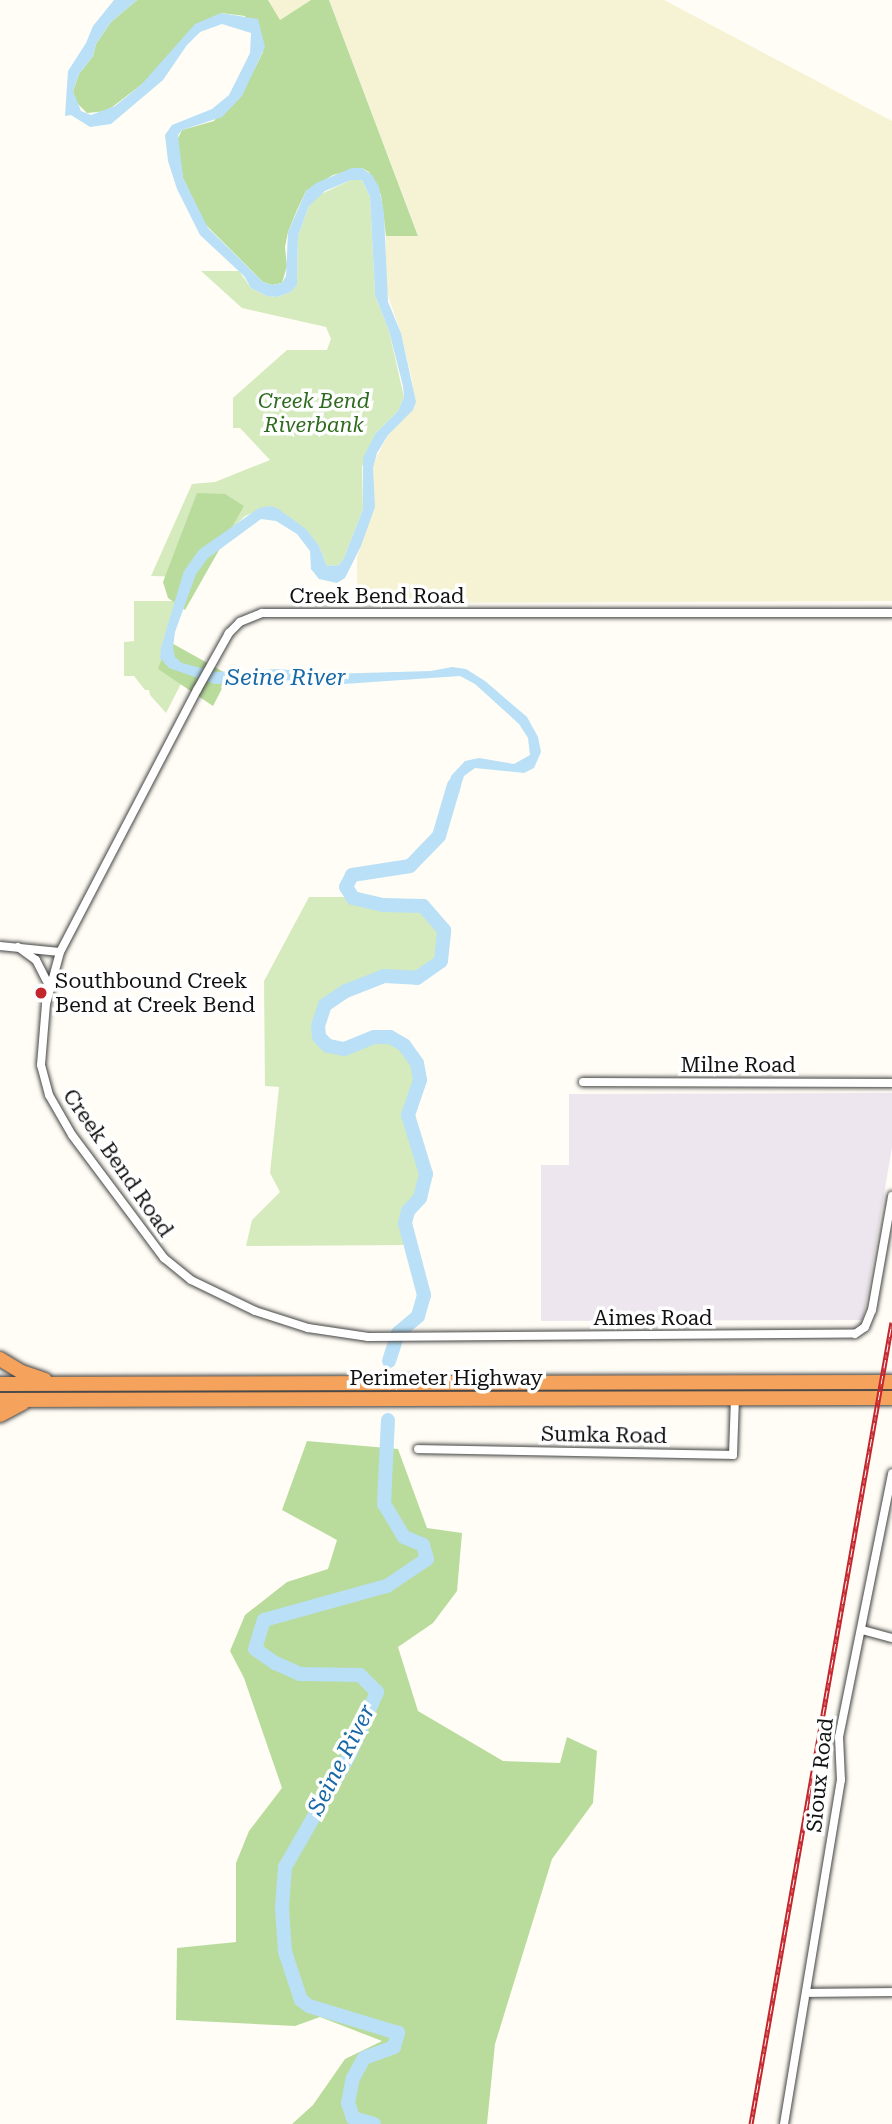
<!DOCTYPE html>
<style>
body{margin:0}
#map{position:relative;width:892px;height:2124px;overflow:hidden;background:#fffdf5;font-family:"Roboto Serif",serif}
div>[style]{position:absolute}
.industrial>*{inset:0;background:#eee6ef}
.farmland>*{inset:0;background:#f6f3d4}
.green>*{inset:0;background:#d5ebbd}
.forest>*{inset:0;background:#b9dc9c}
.water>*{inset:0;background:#b9e0f7}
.river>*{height:14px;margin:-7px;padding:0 7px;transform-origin:7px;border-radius:7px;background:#b9e0f7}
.roads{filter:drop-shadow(0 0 2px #444) drop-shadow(0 0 2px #444)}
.street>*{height:8px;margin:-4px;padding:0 4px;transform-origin:4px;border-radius:4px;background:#fff}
.highway>*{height:14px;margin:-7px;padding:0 7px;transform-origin:7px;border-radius:7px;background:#f5a25d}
.rail>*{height:5px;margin-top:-2.5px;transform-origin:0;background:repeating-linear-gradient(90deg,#fff 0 8px,#c4262e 0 16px);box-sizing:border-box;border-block:2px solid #c4262e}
.dots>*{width:19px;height:19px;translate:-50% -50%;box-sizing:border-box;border:4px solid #fff;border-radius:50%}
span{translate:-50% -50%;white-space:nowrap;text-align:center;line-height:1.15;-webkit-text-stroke:7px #fff;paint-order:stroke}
.park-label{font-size:21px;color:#2f6b1f;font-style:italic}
.street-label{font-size:21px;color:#111}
.poi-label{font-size:21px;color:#111}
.left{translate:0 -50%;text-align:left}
.water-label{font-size:23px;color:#1768a6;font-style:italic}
</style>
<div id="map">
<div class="industrial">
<div style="clip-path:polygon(892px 1093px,892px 1147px,863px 1320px,541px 1321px,541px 1165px,569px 1165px,569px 1094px)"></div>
</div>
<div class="farmland">
<div style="clip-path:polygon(268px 0,311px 0,280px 20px)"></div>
<div style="clip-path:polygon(329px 0,664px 0,892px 121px,892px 601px,357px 603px,357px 557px,361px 546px,374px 462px,388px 435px,415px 407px,412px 380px,401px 333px,385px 287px,386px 236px,418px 235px)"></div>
</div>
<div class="green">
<div style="clip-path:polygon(351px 180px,362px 180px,370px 197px,375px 295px,389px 331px,404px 397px,398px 411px,375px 434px,362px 467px,363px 509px,344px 558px,339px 565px,327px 566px,319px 546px,270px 506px,245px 516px,181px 577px,151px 576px,192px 484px,215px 482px,270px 460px,240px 428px,233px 428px,233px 398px,287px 350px,327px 350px,331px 339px,326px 327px,242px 308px,201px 271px,239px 271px,251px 288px,267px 296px,277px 297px,291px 292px,297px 285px,298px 236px,309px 206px,317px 196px)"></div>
<div style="clip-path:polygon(134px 601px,176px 601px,161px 647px,187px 672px,166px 713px,150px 695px,149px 690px,145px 690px,134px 676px,124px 676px,124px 642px,134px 641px)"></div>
<div style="clip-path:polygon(309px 897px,351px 897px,374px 904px,415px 903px,430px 912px,436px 922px,447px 953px,432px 972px,387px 976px,334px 999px,325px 1007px,317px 1028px,325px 1045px,335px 1047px,388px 1036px,405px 1047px,418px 1065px,421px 1082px,412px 1102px,411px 1123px,422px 1152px,425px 1176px,422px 1189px,405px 1205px,400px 1220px,402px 1233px,408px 1245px,246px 1246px,252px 1220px,280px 1192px,270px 1173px,279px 1087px,265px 1086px,264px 981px)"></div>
</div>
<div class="forest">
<div style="clip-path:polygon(137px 0,268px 0,280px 20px,311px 0,329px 0,418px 236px,386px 236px,381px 195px,369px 172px,362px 168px,333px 175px,306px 191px,297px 210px,288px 232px,285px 247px,287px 266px,282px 283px,272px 285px,263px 282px,205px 224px,183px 178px,177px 140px,182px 130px,214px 121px,255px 68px,263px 52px,245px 16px,221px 13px,141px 85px,107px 111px,87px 113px,75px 101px,73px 91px,79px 74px,93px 56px,96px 44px,111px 22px)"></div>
<div style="clip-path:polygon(197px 493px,225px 494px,244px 506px,185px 610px,168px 598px,163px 582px)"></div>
<div style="clip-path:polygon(168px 641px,229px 675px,213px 706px,158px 669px)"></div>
<div style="clip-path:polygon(307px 1441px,398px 1449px,427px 1528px,462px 1533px,457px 1591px,433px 1623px,398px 1647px,418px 1711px,503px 1761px,560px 1763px,567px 1737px,597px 1751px,593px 1803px,552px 1859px,495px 2044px,487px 2124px,292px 2124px,313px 2105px,345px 2059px,382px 2041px,320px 2017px,295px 2026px,176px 2020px,177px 1948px,236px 1942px,236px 1863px,249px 1831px,282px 1788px,244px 1678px,230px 1651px,245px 1615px,287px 1582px,328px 1569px,337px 1540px,282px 1510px)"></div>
</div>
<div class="water">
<div style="clip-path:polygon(114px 0,137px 0,111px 22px,96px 44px,93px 56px,79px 74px,73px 91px,81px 111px,91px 115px,115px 106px,141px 85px,195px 24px,221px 13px,258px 19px,265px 47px,242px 96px,222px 117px,182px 130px,178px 135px,183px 178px,208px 228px,263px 282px,272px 285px,282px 283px,286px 276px,288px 232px,306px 191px,316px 183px,352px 168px,362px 168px,372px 175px,379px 187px,384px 213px,388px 302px,401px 333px,416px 402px,413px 410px,388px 435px,377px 453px,373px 468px,375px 507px,361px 546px,345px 578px,337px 583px,319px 579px,311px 569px,310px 551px,297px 534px,276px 521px,261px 519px,208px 558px,196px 574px,175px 632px,173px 647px,175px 657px,182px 663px,216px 672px,279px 669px,327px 674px,431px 671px,452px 667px,466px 669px,485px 681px,527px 717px,538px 737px,541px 752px,534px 768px,524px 773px,475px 768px,464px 776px,456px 801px,445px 801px,451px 776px,465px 761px,479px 758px,514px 764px,530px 755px,528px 738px,519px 724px,475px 684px,460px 676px,315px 686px,279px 682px,215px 684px,169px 668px,160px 658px,161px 647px,184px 571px,199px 550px,259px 508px,270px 506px,277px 508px,306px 529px,319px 546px,327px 566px,339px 565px,344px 558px,363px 509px,363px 458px,375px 434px,398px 411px,404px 397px,403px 386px,389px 331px,375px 295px,370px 197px,362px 180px,351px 180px,325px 191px,309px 206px,298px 236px,297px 285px,291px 292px,277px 297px,267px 296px,251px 288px,244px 276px,200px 235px,177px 189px,168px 161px,165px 135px,172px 125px,212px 109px,229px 95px,250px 53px,251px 33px,222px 24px,200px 32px,187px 45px,163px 80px,111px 124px,90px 127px,71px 115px,65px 116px,68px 71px,86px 43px,93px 26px)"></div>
</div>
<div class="river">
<div style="left:389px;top:1361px;width:29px;rotate:-72deg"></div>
<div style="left:398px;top:1333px;width:26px;rotate:-40deg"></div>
<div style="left:418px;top:1316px;width:22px;rotate:-74deg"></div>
<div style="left:424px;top:1295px;width:74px;rotate:-104.8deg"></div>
<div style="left:405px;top:1223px;width:12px;rotate:-76deg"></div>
<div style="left:408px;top:1211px;width:18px;rotate:-47deg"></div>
<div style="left:420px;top:1198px;width:25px;rotate:-76deg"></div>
<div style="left:426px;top:1174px;width:62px;rotate:-107deg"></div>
<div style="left:408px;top:1115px;width:37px;rotate:-71deg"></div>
<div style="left:420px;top:1080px;width:17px;rotate:-100deg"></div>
<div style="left:417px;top:1063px;width:22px;rotate:-126deg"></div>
<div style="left:404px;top:1045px;width:16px;rotate:-150deg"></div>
<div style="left:390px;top:1037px;width:16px;rotate:180deg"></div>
<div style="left:374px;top:1037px;width:32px;rotate:158deg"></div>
<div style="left:344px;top:1049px;width:16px;rotate:-169deg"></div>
<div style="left:328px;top:1046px;width:13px;rotate:-135deg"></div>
<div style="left:319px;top:1037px;width:11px;rotate:-95deg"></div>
<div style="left:318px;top:1026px;width:22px;rotate:-72deg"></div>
<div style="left:325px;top:1005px;width:25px;rotate:-34deg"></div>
<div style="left:346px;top:991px;width:41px;rotate:-21.5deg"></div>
<div style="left:384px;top:976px;width:33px;rotate:3deg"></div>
<div style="left:417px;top:978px;width:29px;rotate:-35deg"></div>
<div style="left:441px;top:961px;width:31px;rotate:-84deg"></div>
<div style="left:444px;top:930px;width:32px;rotate:-131deg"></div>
<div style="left:423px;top:906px;width:40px;rotate:-178.6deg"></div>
<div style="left:383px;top:905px;width:31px;rotate:-167deg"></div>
<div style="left:353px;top:898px;width:13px;rotate:-122deg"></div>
<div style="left:346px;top:887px;width:13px;rotate:-63deg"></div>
<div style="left:352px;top:875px;width:59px;rotate:-8.8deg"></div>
<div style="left:410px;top:866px;width:42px;rotate:-46deg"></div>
<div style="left:439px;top:836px;width:53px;rotate:-73.6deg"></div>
<div style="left:374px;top:2124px;width:22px;rotate:-164deg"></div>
<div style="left:353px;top:2118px;width:16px;rotate:-108deg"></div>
<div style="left:348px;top:2103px;width:25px;rotate:-79deg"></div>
<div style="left:353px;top:2078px;width:23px;rotate:-61deg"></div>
<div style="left:364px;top:2058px;width:32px;rotate:-20deg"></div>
<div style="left:394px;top:2047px;width:15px;rotate:-74deg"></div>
<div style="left:398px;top:2033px;width:93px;rotate:-163.1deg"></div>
<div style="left:309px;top:2006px;width:10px;rotate:-143deg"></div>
<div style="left:301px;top:2000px;width:51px;rotate:-108.4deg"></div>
<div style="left:285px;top:1952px;width:44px;rotate:-93.9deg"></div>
<div style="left:282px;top:1908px;width:41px;rotate:-85.8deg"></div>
<div style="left:285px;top:1867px;width:130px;rotate:-60.1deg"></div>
<div style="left:350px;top:1754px;width:68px;rotate:-66.5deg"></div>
<div style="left:377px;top:1692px;width:24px;rotate:-135deg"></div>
<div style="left:360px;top:1675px;width:60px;rotate:-179deg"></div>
<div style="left:300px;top:1674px;width:27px;rotate:-156deg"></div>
<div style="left:275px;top:1663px;width:24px;rotate:-145deg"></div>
<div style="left:255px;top:1649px;width:30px;rotate:-73deg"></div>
<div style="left:264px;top:1620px;width:128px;rotate:-15.5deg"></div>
<div style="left:387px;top:1586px;width:48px;rotate:-34deg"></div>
<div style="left:427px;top:1559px;width:15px;rotate:-106deg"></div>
<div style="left:423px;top:1545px;width:21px;rotate:-157deg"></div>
<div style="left:404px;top:1537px;width:39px;rotate:-121deg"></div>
<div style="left:384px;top:1504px;width:84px;rotate:-87.3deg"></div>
</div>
<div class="roads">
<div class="street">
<div style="left:892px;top:613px;width:630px;rotate:180deg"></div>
<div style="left:262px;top:613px;width:24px;rotate:158deg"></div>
<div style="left:240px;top:622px;width:16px;rotate:135deg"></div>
<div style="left:229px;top:633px;width:65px;rotate:119.3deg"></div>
<div style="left:197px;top:690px;width:296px;rotate:117.6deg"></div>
<div style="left:60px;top:952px;width:54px;rotate:105.1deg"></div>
<div style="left:46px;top:1004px;width:61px;rotate:94.7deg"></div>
<div style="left:41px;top:1065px;width:31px;rotate:75deg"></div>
<div style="left:49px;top:1095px;width:46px;rotate:60.1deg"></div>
<div style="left:72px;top:1135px;width:154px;rotate:53.2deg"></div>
<div style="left:164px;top:1258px;width:35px;rotate:39deg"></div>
<div style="left:191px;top:1280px;width:71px;rotate:25.8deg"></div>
<div style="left:255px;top:1311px;width:56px;rotate:17.8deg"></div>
<div style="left:308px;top:1328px;width:61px;rotate:8.5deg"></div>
<div style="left:368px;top:1337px;width:487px;rotate:-0.4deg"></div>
<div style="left:855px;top:1334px;width:12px;rotate:-35deg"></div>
<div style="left:865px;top:1327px;width:18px;rotate:-68deg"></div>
<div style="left:872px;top:1310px;width:116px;rotate:-80deg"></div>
<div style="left:0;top:946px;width:60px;rotate:5.7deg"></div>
<div style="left:18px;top:947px;width:22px;rotate:36deg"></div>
<div style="left:36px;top:960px;width:30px;rotate:63deg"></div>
<div style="left:583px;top:1082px;width:309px;rotate:0.2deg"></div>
<div style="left:418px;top:1449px;width:315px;rotate:1.1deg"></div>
<div style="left:733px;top:1455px;width:57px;rotate:-88deg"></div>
<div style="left:862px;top:1630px;width:31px;rotate:15deg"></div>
<div style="left:806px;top:1993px;width:86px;rotate:-0.7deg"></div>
<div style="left:784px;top:2124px;width:349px;rotate:-80.6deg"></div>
<div style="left:841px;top:1780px;width:43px;rotate:-92.7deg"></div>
<div style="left:839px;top:1737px;width:269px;rotate:-78.6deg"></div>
</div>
<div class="highway">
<div style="left:0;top:1359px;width:26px;rotate:31deg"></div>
<div style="left:22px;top:1372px;width:24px;rotate:19deg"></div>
<div style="left:0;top:1384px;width:892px;rotate:-0.13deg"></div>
<div style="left:0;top:1400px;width:892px;rotate:-0.13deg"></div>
<div style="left:0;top:1415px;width:26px;rotate:-28deg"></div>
</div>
</div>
<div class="rail">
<div style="left:751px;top:2124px;width:814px;rotate:-80.03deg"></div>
</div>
<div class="dots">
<div style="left:41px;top:993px;background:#c4262e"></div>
</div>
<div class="park-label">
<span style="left:314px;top:413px">Creek Bend<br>Riverbank</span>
</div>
<div class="street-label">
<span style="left:377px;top:596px">Creek Bend Road</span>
<span style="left:738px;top:1065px">Milne Road</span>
<span style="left:118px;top:1163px;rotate:55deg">Creek Bend Road</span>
<span style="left:653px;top:1318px">Aimes Road</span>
<span style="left:446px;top:1378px">Perimeter Highway</span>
<span style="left:604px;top:1435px;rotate:1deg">Sumka Road</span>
<span style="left:820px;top:1775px;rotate:-84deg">Sioux Road</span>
</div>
<div class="poi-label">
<span class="left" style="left:55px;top:993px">Southbound Creek<br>Bend at Creek Bend</span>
</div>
<div class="water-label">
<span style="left:286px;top:678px">Seine River</span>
<span style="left:342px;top:1760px;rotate:-63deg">Seine River</span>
</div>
</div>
